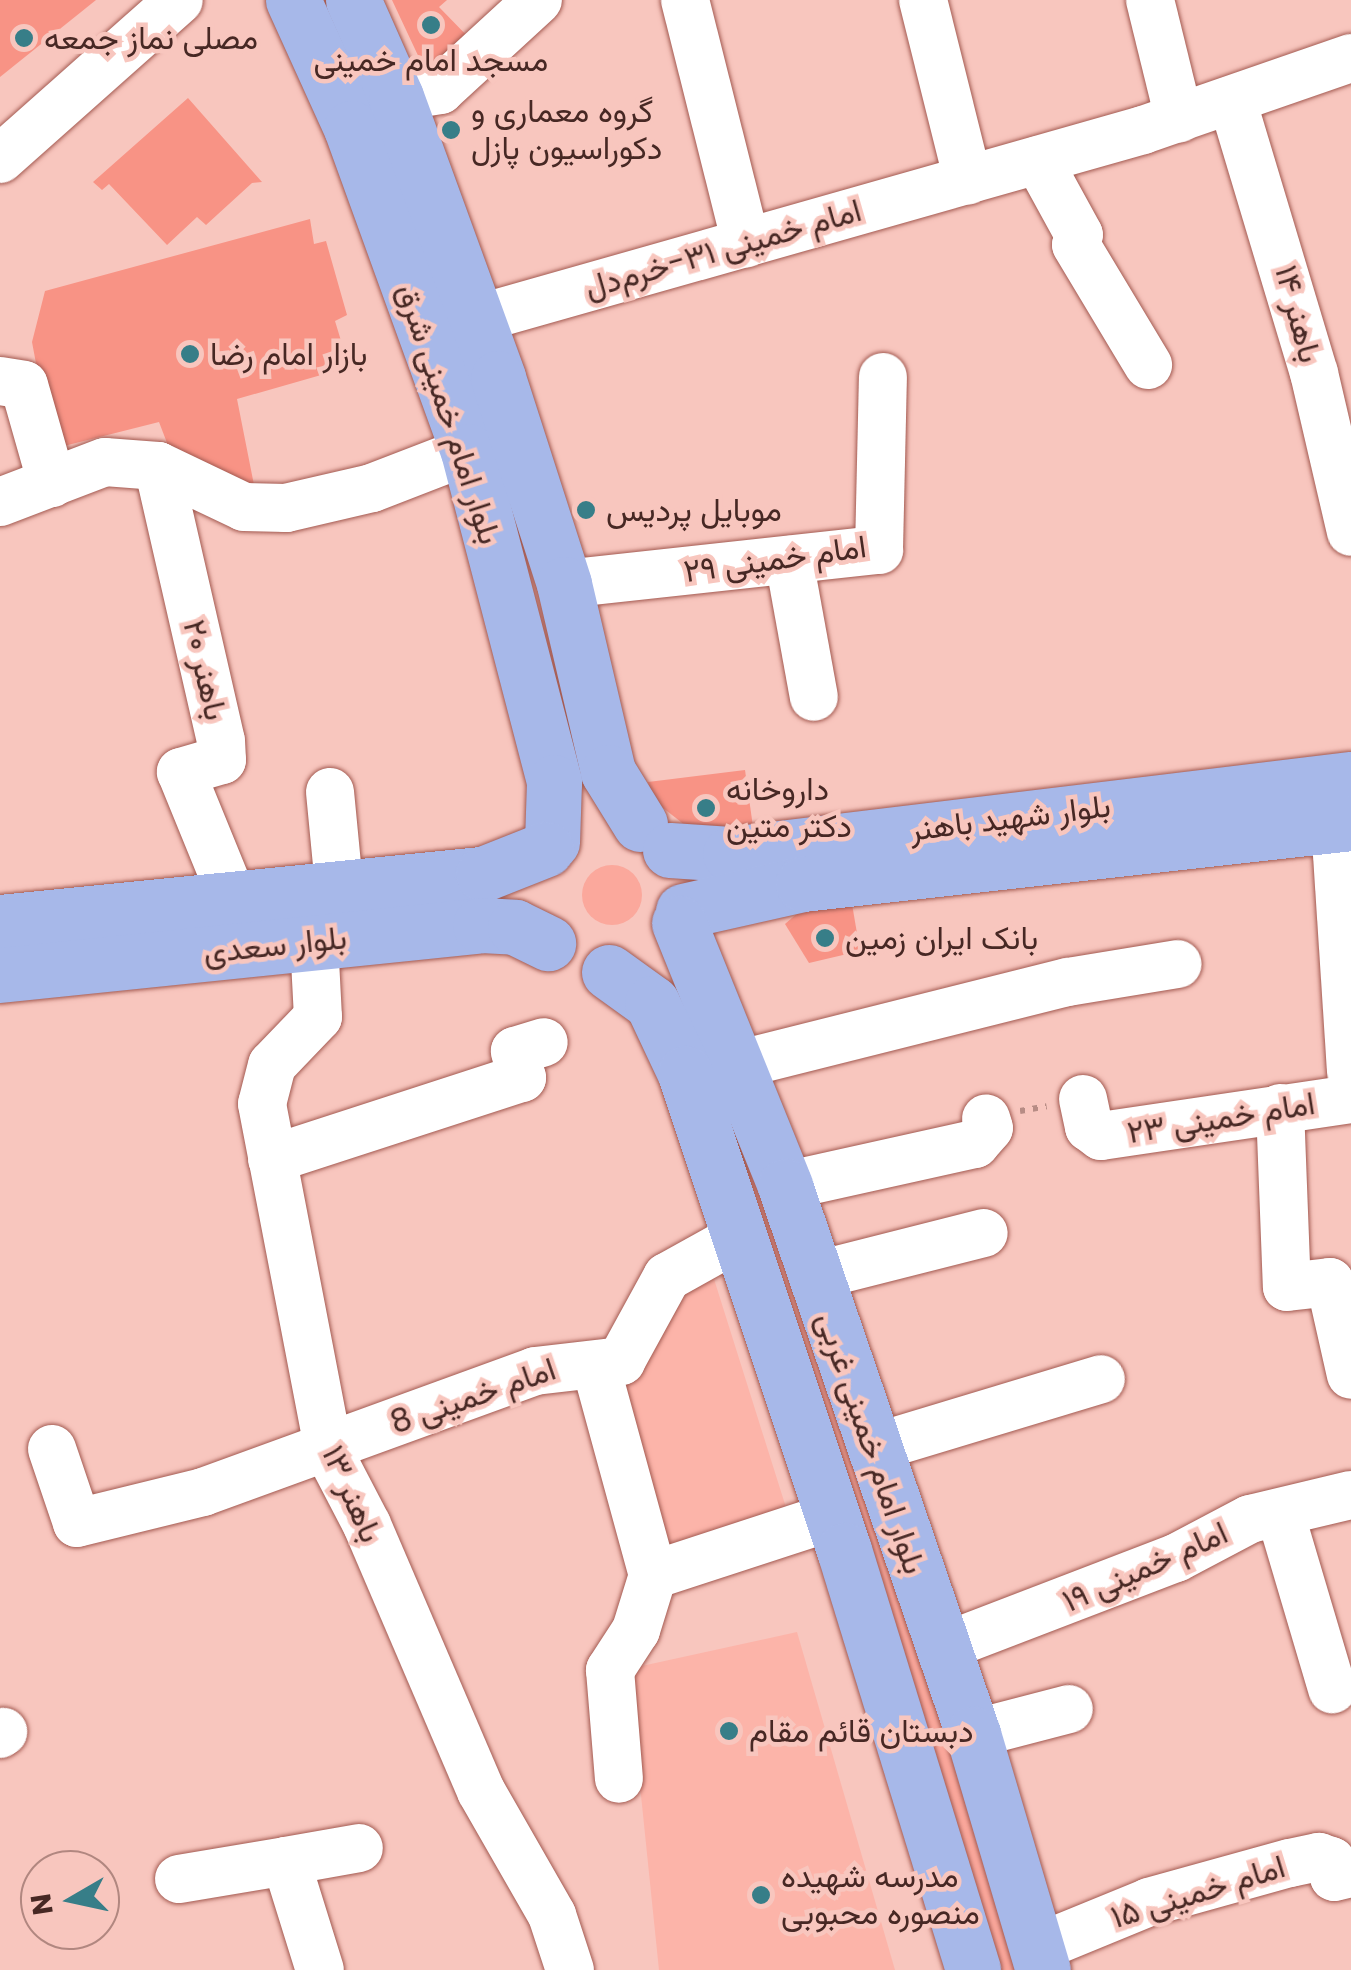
<!DOCTYPE html>
<meta charset="utf-8">
<style>
body{margin:0}
#map{position:relative;width:1351px;height:1970px;overflow:hidden;background:#f8c6be;font-family:Poppins,Vazirmatn,sans-serif}
div>[style]{position:absolute}
.built>*{inset:0;background:#fcb4a9}
.green>*{inset:0;background:#fba89c}
.round{border-radius:50%}
.building>*{inset:0;background:#f89385}
.path>*{height:6px;margin-top:-3px;transform-origin:0;background:repeating-linear-gradient(90deg,#b78c85 0 5px,transparent 0 13px)}
.roads{filter:drop-shadow(0 0 2px #a35a51) drop-shadow(0 0 2px #a35a51)}
.minor>*{height:48px;margin:-24px;padding:0 24px;transform-origin:24px;border-radius:24px;background:#fff}
.major>*{height:55px;margin:-27.5px;padding:0 27.5px;transform-origin:27.5px;border-radius:27.5px;background:#a7b8e9}
.dots>*{width:28px;height:28px;translate:-50% -50%;box-sizing:border-box;border:5px solid #f8c6be;border-radius:50%}
span{translate:-50% -50%;white-space:nowrap;text-align:center;line-height:1.15;-webkit-text-stroke:9px #f8c6be;paint-order:stroke}
.poi-label{font-size:32px;color:#472824}
.left{translate:0 -50%;text-align:left}
.street-label{font-size:32px;color:#472824}
.north{position:absolute;left:20px;top:1850px;width:100px;height:100px;box-sizing:border-box;background:#f8c6be;border:2px solid #b18780;border-radius:50%;rotate:261deg;font-size:28px;font-weight:700;line-height:40px;text-align:center;color:#472824}
.north::after{content:'';display:block;margin:auto;width:35px;height:45px;background:#377e88;clip-path:polygon(50% 0,100% 100%,50% 72%,0 100%)}
</style>
<div id="map">
<div class="built">
<div style="clip-path:polygon(708px 1260px,789px 1517px,659px 1558px,608px 1380px,639px 1367px)"></div>
<div style="clip-path:polygon(797px 1632px,895px 1970px,659px 1970px,628px 1669px)"></div>
</div>
<div class="green">
<div class="round" style="left:582px;top:865px;width:60px;height:60px"></div>
<div style="clip-path:polygon(698px 997px,1028px 1970px,996px 1970px,673px 1003px)"></div>
</div>
<div class="building">
<div style="clip-path:polygon(0 0,96px 0,0 77px)"></div>
<div style="clip-path:polygon(392px 0,447px 0,439px 7px,475px 44px,429px 79px)"></div>
<div style="clip-path:polygon(188px 98px,262px 182px,252px 183px,206px 225px,197px 217px,167px 245px,109px 184px,102px 190px,93px 182px)"></div>
<div style="clip-path:polygon(310px 219px,314px 244px,326px 241px,347px 315px,335px 321px,349px 367px,237px 399px,254px 485px,172px 456px,159px 422px,52px 449px,32px 342px,45px 291px)"></div>
<div style="clip-path:polygon(745px 770px,755px 841px,695px 833px,653px 800px,648px 782px)"></div>
<div style="clip-path:polygon(851px 898px,860px 951px,809px 963px,785px 924px,808px 904px)"></div>
</div>
<div class="path">
<div style="left:1020px;top:1111px;width:27px;rotate:-10deg"></div>
</div>
<div class="roads">
<div class="minor">
<div style="left:685px;top:0;width:251px;rotate:75.9deg"></div>
<div style="left:923px;top:0;width:186px;rotate:76deg"></div>
<div style="left:1150px;top:0;width:122px;rotate:76.2deg"></div>
<div style="left:396px;top:97px;width:45px;rotate:-9deg"></div>
<div style="left:440px;top:90px;width:133px;rotate:-42.6deg"></div>
<div style="left:1232px;top:100px;width:285px;rotate:73.3deg"></div>
<div style="left:1314px;top:373px;width:163px;rotate:76.9deg"></div>
<div style="left:0;top:159px;width:239px;rotate:-41.6deg"></div>
<div style="left:1038px;top:160px;width:85px;rotate:61.3deg"></div>
<div style="left:1079px;top:235px;width:10px;rotate:107deg"></div>
<div style="left:1076px;top:245px;width:140px;rotate:59deg"></div>
<div style="left:477px;top:319px;width:692px;rotate:-15.84deg"></div>
<div style="left:1143px;top:130px;width:220px;rotate:-19.1deg"></div>
<div style="left:0;top:381px;width:24px;rotate:9deg"></div>
<div style="left:24px;top:385px;width:102px;rotate:74.1deg"></div>
<div style="left:158px;top:466px;width:282px;rotate:77.1deg"></div>
<div style="left:221px;top:741px;width:19px;rotate:87deg"></div>
<div style="left:222px;top:760px;width:43px;rotate:163.7deg"></div>
<div style="left:181px;top:772px;width:135px;rotate:67.8deg"></div>
<div style="left:0;top:502px;width:112px;rotate:-20.9deg"></div>
<div style="left:105px;top:462px;width:53px;rotate:4.3deg"></div>
<div style="left:158px;top:466px;width:95px;rotate:25.5deg"></div>
<div style="left:244px;top:507px;width:42px;rotate:1.4deg"></div>
<div style="left:286px;top:508px;width:88px;rotate:-13.1deg"></div>
<div style="left:372px;top:488px;width:103px;rotate:-21.1deg"></div>
<div style="left:789px;top:560px;width:139px;rotate:79.7deg"></div>
<div style="left:564px;top:584px;width:317px;rotate:-6.2deg"></div>
<div style="left:879px;top:550px;width:173px;rotate:-88.7deg"></div>
<div style="left:330px;top:792px;width:94px;rotate:84.5deg"></div>
<div style="left:1335px;top:824px;width:248px;rotate:86.3deg"></div>
<div style="left:314px;top:941px;width:76px;rotate:87deg"></div>
<div style="left:318px;top:1017px;width:66px;rotate:133.8deg"></div>
<div style="left:272px;top:1065px;width:40px;rotate:104.4deg"></div>
<div style="left:262px;top:1104px;width:354px;rotate:79.1deg"></div>
<div style="left:329px;top:1452px;width:82px;rotate:62.5deg"></div>
<div style="left:367px;top:1525px;width:289px;rotate:66.8deg"></div>
<div style="left:481px;top:1791px;width:143px;rotate:60.2deg"></div>
<div style="left:552px;top:1915px;width:58px;rotate:71.9deg"></div>
<div style="left:741px;top:1064px;width:337px;rotate:-14.1deg"></div>
<div style="left:1068px;top:982px;width:111px;rotate:-9.3deg"></div>
<div style="left:1083px;top:1099px;width:29px;rotate:78deg"></div>
<div style="left:1089px;top:1127px;width:15px;rotate:37deg"></div>
<div style="left:1101px;top:1136px;width:253px;rotate:-8.4deg"></div>
<div style="left:1280px;top:1108px;width:179px;rotate:87.8deg"></div>
<div style="left:1287px;top:1287px;width:43px;rotate:-6.6deg"></div>
<div style="left:1330px;top:1282px;width:95px;rotate:77.3deg"></div>
<div style="left:272px;top:1159px;width:263px;rotate:-18deg"></div>
<div style="left:522px;top:1078px;width:28px;rotate:-105deg"></div>
<div style="left:515px;top:1051px;width:30px;rotate:-17deg"></div>
<div style="left:785px;top:1186px;width:195px;rotate:-12.5deg"></div>
<div style="left:975px;top:1144px;width:21px;rotate:-49deg"></div>
<div style="left:989px;top:1128px;width:10px;rotate:-107deg"></div>
<div style="left:814px;top:1276px;width:175px;rotate:-14.2deg"></div>
<div style="left:596px;top:1367px;width:216px;rotate:74.7deg"></div>
<div style="left:653px;top:1575px;width:58px;rotate:107.2deg"></div>
<div style="left:636px;top:1630px;width:48px;rotate:123deg"></div>
<div style="left:610px;top:1670px;width:109px;rotate:85.3deg"></div>
<div style="left:873px;top:1448px;width:238px;rotate:-16.8deg"></div>
<div style="left:52px;top:1449px;width:78px;rotate:71.3deg"></div>
<div style="left:77px;top:1523px;width:130px;rotate:-13.8deg"></div>
<div style="left:203px;top:1492px;width:353px;rotate:-20deg"></div>
<div style="left:535px;top:1371px;width:87px;rotate:-6.6deg"></div>
<div style="left:621px;top:1361px;width:96px;rotate:-61.3deg"></div>
<div style="left:667px;top:1277px;width:82px;rotate:-29.1deg"></div>
<div style="left:1280px;top:1513px;width:184px;rotate:73.5deg"></div>
<div style="left:653px;top:1575px;width:189px;rotate:-18.1deg"></div>
<div style="left:941px;top:1648px;width:252px;rotate:-21deg"></div>
<div style="left:1176px;top:1558px;width:84px;rotate:-27.8deg"></div>
<div style="left:1250px;top:1519px;width:104px;rotate:-13.4deg"></div>
<div style="left:0;top:1734px;width:4px;rotate:-34deg"></div>
<div style="left:973px;top:1734px;width:99px;rotate:-14.6deg"></div>
<div style="left:286px;top:1861px;width:74px;rotate:-10.1deg"></div>
<div style="left:179px;top:1879px;width:109px;rotate:-9.5deg"></div>
<div style="left:286px;top:1861px;width:114px;rotate:72.7deg"></div>
<div style="left:1037px;top:1948px;width:121px;rotate:-22.3deg"></div>
<div style="left:1149px;top:1902px;width:146px;rotate:-15.5deg"></div>
<div style="left:1290px;top:1863px;width:30px;rotate:-12deg"></div>
<div style="left:1319px;top:1857px;width:13px;rotate:18deg"></div>
<div style="left:1331px;top:1861px;width:16px;rotate:79deg"></div>
<div style="left:1334px;top:1877px;width:17px;rotate:-13deg"></div>
</div>
<div class="major">
<div style="left:293px;top:0;width:141px;rotate:65.6deg"></div>
<div style="left:351px;top:128px;width:344px;rotate:70.1deg"></div>
<div style="left:468px;top:451px;width:342px;rotate:75.4deg"></div>
<div style="left:554px;top:782px;width:60px;rotate:91.9deg"></div>
<div style="left:353px;top:0;width:106px;rotate:66.1deg"></div>
<div style="left:396px;top:97px;width:299px;rotate:70deg"></div>
<div style="left:498px;top:378px;width:216px;rotate:72.2deg"></div>
<div style="left:564px;top:584px;width:193px;rotate:76.8deg"></div>
<div style="left:608px;top:772px;width:61px;rotate:58.4deg"></div>
<div style="left:670px;top:850px;width:60px;rotate:3.8deg"></div>
<div style="left:730px;top:854px;width:626px;rotate:-6.89deg"></div>
<div style="left:683px;top:911px;width:123px;rotate:-12.7deg"></div>
<div style="left:803px;top:884px;width:551px;rotate:-6.35deg"></div>
<div style="left:0;top:922px;width:485px;rotate:-5.7deg"></div>
<div style="left:483px;top:874px;width:68px;rotate:-21.6deg"></div>
<div style="left:679px;top:923px;width:284px;rotate:68deg"></div>
<div style="left:785px;top:1186px;width:579px;rotate:71.06deg"></div>
<div style="left:973px;top:1734px;width:246px;rotate:73.5deg"></div>
<div style="left:609px;top:972px;width:53px;rotate:35.8deg"></div>
<div style="left:652px;top:1003px;width:77px;rotate:64.8deg"></div>
<div style="left:685px;top:1073px;width:503px;rotate:71.57deg"></div>
<div style="left:844px;top:1550px;width:439px;rotate:72.9deg"></div>
<div style="left:0;top:975px;width:483px;rotate:-5.9deg"></div>
<div style="left:480px;top:925px;width:35px;rotate:3deg"></div>
<div style="left:515px;top:927px;width:37px;rotate:26deg"></div>
</div>
</div>
<div class="dots">
<div style="left:431px;top:25px;background:#377e88"></div>
<div style="left:24px;top:38px;background:#377e88"></div>
<div style="left:451px;top:130px;background:#377e88"></div>
<div style="left:190px;top:354px;background:#377e88"></div>
<div style="left:586px;top:510px;background:#377e88"></div>
<div style="left:706px;top:808px;background:#377e88"></div>
<div style="left:825px;top:938px;background:#377e88"></div>
<div style="left:729px;top:1731px;background:#377e88"></div>
<div style="left:761px;top:1895px;background:#377e88"></div>
</div>
<div class="poi-label">
<span class="left" style="left:44px;top:38px">مصلی نماز جمعه</span>
<span style="left:431px;top:60px">مسجد امام خمینی</span>
<span class="left" style="left:471px;top:130px">گروه معماری و<br>دکوراسیون پازل</span>
<span class="left" style="left:210px;top:354px">بازار امام رضا</span>
<span class="left" style="left:606px;top:510px">موبایل پردیس</span>
<span class="left" style="left:726px;top:808px">داروخانه<br>دکتر متین</span>
<span class="left" style="left:845px;top:938px">بانک ایران زمین</span>
<span class="left" style="left:749px;top:1731px">دبستان قائم مقام</span>
<span class="left" style="left:781px;top:1895px">مدرسه شهیده<br>منصوره محبوبی</span>
</div>
<div class="street-label">
<span style="left:723px;top:249px;rotate:-16deg">امام خمینی ۳۱-خرم‌دل</span>
<span style="left:1298px;top:314px;rotate:75deg">باهنر ۱۴</span>
<span style="left:449px;top:414px;rotate:72deg">بلوار امام خمینی شرق</span>
<span style="left:775px;top:559px;rotate:-8deg">امام خمینی ۲۹</span>
<span style="left:205px;top:670px;rotate:77deg">باهنر ۲۰</span>
<span style="left:1010px;top:818px;rotate:-7deg">بلوار شهید باهنر</span>
<span style="left:275px;top:945px;rotate:-6deg">بلوار سعدی</span>
<span style="left:1221px;top:1118px;rotate:-9deg">امام خمینی ۲۳</span>
<span style="left:473px;top:1396px;rotate:-19deg">امام خمینی 8</span>
<span style="left:871px;top:1443px;rotate:71deg">بلوار امام خمینی غربی</span>
<span style="left:352px;top:1494px;rotate:66deg">باهنر ۱۳</span>
<span style="left:1145px;top:1567px;rotate:-24deg">امام خمینی ۱۹</span>
<span style="left:1198px;top:1892px;rotate:-17deg">امام خمینی ۱۵</span>
</div>
<div class="north">N</div>
</div>
